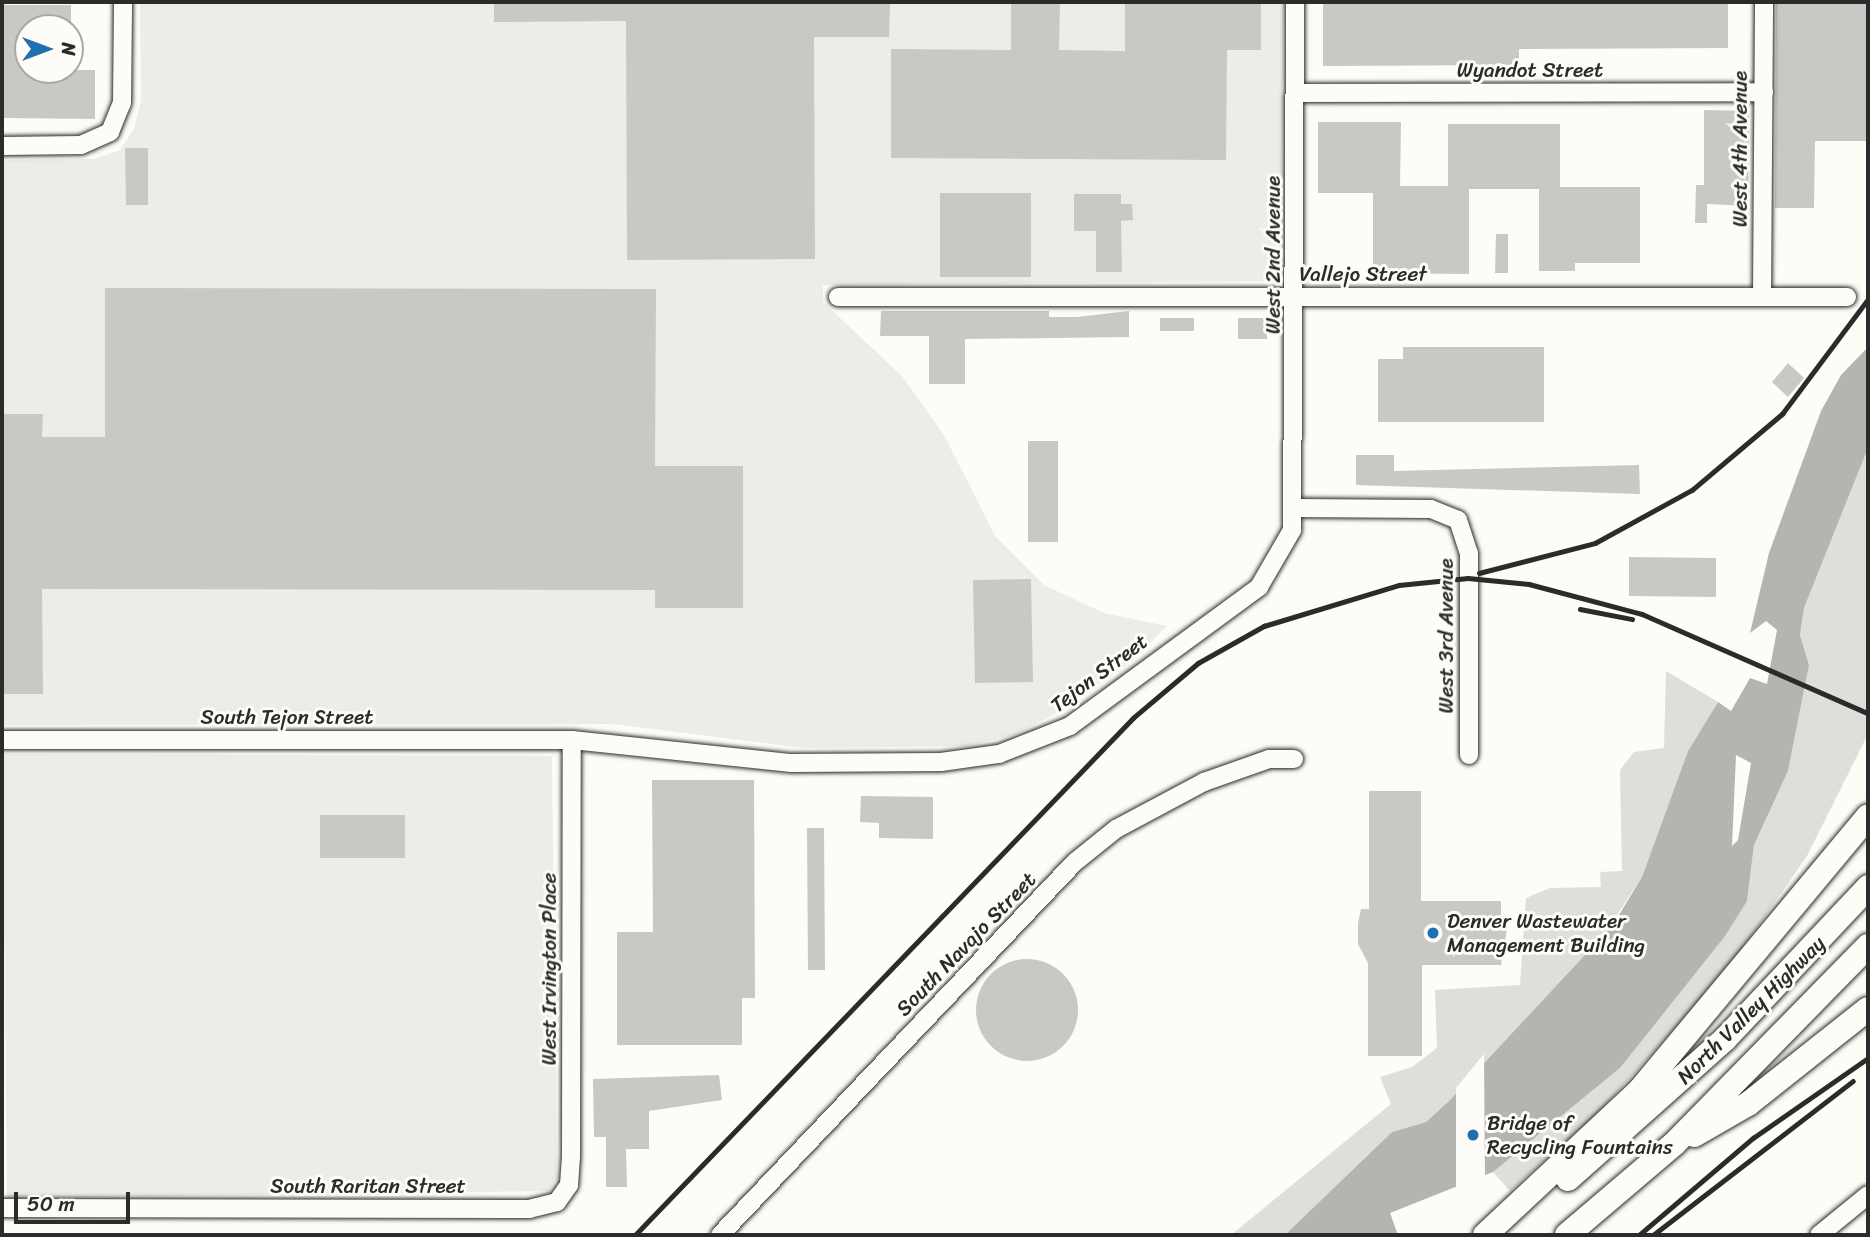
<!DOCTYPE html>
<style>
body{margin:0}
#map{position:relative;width:1870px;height:1237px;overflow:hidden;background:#fdfcf7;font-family:Sriracha,sans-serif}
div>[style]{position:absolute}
.built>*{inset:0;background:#edece8}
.green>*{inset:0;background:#dfdeda}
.water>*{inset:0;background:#b5b4b1}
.pier>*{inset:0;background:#fdfcf7}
.building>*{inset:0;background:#c9c8c4}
.round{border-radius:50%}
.roads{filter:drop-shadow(0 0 2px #2b2b2b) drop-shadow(0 0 2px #2b2b2b)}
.minor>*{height:18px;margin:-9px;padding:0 9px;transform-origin:9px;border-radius:9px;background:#fdfcf7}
.highway>*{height:24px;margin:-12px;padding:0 12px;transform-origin:12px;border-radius:12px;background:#fdfcf7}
.rail>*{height:4.5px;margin:-2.25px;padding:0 2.25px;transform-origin:2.25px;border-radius:2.25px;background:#2b2b2b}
.dots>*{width:19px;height:19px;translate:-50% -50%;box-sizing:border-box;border:4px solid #fdfcf7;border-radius:50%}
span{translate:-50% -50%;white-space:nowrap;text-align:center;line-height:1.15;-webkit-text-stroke:6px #fdfcf7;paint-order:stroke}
.street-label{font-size:21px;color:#2b2b2b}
.poi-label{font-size:21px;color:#2b2b2b}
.left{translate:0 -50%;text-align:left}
.frame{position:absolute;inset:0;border:4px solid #2b2b2b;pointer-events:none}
.north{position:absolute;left:14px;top:14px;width:70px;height:70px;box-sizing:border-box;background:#fdfcf7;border:2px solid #a9a8a5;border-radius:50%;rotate:90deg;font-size:19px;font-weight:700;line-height:28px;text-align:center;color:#2b2b2b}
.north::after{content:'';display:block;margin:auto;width:24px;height:32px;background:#1f6fb2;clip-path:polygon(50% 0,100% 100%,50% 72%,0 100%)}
.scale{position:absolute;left:14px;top:1192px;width:116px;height:32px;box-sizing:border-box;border:4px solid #2b2b2b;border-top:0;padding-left:9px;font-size:21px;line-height:24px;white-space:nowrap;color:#2b2b2b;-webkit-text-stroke:5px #fdfcf7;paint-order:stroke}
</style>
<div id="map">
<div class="built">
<div style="clip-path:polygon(140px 2px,1284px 2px,1279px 281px,823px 285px,823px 302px,902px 376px,944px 435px,995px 536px,1044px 585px,1104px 613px,1167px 626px,1133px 660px,1059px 712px,1014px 735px,966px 746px,804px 748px,613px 724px,2px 725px,2px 160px,94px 159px,120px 150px,134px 129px,141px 100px)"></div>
<div style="clip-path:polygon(2px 754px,552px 756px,557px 1177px,549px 1191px,7px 1198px)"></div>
</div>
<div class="green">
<div style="clip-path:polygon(1868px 448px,1868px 734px,1807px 856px,1727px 971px,1598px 1113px,1510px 1191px,1493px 1172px,1620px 1068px,1747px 901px,1754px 845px,1788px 771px,1809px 665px,1800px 635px,1804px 608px)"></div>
<div style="clip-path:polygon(1666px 671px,1718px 702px,1688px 751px,1642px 877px,1590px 956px,1449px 1101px,1426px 1122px,1392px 1132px,1288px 1233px,1231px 1235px,1391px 1104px,1380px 1077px,1412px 1067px,1437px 1048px,1435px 990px,1520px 985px,1526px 898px,1550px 888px,1601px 887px,1600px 872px,1622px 871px,1620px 770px,1634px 752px,1664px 748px)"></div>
</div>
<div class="water">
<div style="clip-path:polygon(evenodd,1868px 347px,1868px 448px,1804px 608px,1800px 635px,1809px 665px,1788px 771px,1754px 845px,1747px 901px,1725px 936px,1620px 1068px,1493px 1172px,1390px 1213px,1398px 1235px,1285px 1235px,1392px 1132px,1426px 1122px,1449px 1101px,1613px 925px,1642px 877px,1688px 751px,1718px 702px,1731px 711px,1750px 678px,1767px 684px,1777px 630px,1766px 621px,1750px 633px,1769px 553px,1821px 411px,1841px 375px,1868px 347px,1736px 755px,1751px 763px,1738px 840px,1732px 846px,1736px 755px)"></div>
</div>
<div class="pier">
<div style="clip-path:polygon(1484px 1054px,1485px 1180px,1456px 1193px,1456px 1088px)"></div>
</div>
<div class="building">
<div style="clip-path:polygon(494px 2px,890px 2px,889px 37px,814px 37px,815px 259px,627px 260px,626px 21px,494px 22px)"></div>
<div style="clip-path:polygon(1011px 2px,1060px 2px,1059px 50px,1125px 51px,1125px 2px,1261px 2px,1261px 50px,1227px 50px,1226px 160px,891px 158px,891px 49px,1011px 50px)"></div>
<div style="clip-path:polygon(1323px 2px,1728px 2px,1728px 48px,1519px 49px,1519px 65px,1323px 66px)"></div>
<div style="clip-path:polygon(1776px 2px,1868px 2px,1868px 141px,1815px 141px,1814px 208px,1775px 208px)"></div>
<div style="clip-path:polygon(2px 5px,71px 5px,71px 28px,28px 28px,28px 70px,95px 70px,95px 119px,2px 118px)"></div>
<div style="clip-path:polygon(1704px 110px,1749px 111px,1748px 206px,1707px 204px,1707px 223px,1695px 223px,1696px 185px,1704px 185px)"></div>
<div style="clip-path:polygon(1318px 122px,1401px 122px,1400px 186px,1448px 186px,1448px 124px,1560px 124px,1560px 187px,1640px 187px,1640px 263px,1575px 263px,1575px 271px,1539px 271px,1539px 189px,1469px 189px,1469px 274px,1373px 273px,1373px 193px,1318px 193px)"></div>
<div style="clip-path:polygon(125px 148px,148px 148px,148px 205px,126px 205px)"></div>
<div style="clip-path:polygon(940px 193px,1031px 193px,1031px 277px,940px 277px)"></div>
<div style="clip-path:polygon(1074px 194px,1121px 194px,1121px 204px,1132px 204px,1133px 220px,1121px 221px,1122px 272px,1096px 272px,1096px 231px,1074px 231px)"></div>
<div style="clip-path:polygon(1496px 234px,1508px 234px,1508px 273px,1495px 273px)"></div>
<div style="clip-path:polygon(105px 288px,656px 289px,655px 466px,743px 466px,743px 608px,655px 608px,655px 590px,42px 589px,43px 694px,2px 694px,2px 414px,43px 414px,42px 437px,105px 437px)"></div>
<div style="clip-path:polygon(881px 311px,1049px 311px,1049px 317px,1077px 317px,1129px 311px,1129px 337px,965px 339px,965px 384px,929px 384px,929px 336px,880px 336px)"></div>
<div style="clip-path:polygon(1160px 318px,1194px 318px,1194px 331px,1160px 331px)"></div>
<div style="clip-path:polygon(1238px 318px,1267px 318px,1267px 339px,1238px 339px)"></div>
<div style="clip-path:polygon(1403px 347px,1544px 347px,1544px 422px,1378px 422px,1378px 359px,1403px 359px)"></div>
<div style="clip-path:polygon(1788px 363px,1804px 378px,1788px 397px,1772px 382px)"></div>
<div style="clip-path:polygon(1028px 441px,1058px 441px,1058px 542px,1028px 542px)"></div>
<div style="clip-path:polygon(1356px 455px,1394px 455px,1394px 471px,1639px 465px,1640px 494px,1356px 485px)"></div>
<div style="clip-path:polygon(1629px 557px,1716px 558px,1716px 597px,1629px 596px)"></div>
<div style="clip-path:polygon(1031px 579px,1033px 682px,975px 683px,973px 580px)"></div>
<div style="clip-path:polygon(652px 780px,754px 780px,755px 998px,742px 998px,742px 1045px,617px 1045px,617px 932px,653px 932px)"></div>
<div style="clip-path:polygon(1369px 791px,1421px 791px,1421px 901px,1501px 901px,1501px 923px,1508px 923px,1501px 965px,1422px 965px,1422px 1056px,1368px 1056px,1368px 963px,1358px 944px,1358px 923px,1361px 909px,1369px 909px)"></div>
<div style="clip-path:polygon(861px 796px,933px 797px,933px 839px,879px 838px,879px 823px,860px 822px)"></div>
<div style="clip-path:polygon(320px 815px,405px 815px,405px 858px,320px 858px)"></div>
<div style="clip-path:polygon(807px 828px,824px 828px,825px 970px,808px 970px)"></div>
<div class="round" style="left:976px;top:959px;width:102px;height:102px"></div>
<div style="clip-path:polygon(719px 1075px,722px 1100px,649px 1111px,649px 1149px,626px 1149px,627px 1187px,606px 1187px,606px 1137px,594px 1137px,593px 1079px)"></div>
</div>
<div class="roads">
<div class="minor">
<div style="left:1295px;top:93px;width:469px;rotate:-0.1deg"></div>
<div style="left:2px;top:146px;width:79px;rotate:-0.7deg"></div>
<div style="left:81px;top:145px;width:32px;rotate:-24deg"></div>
<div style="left:110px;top:132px;width:31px;rotate:-68deg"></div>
<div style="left:122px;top:103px;width:101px;rotate:-89.4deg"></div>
<div style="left:838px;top:297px;width:1009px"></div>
<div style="left:1762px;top:297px;width:295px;rotate:-89.6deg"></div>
<div style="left:1295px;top:508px;width:136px;rotate:0.4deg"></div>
<div style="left:1431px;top:509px;width:29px;rotate:22deg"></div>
<div style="left:1458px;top:520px;width:35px;rotate:72deg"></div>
<div style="left:1469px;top:553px;width:202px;rotate:90deg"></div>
<div style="left:2px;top:740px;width:570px"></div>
<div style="left:572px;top:740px;width:221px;rotate:6deg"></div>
<div style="left:792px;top:763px;width:149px;rotate:-0.4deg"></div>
<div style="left:941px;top:762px;width:59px;rotate:-7.9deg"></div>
<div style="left:999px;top:754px;width:76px;rotate:-21.5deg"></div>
<div style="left:1070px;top:726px;width:235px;rotate:-36.3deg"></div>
<div style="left:1259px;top:587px;width:66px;rotate:-59.9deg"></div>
<div style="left:1292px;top:530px;width:528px;rotate:-89.67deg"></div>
<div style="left:2px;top:1208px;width:527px;rotate:0.11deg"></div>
<div style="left:529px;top:1209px;width:29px;rotate:-14deg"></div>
<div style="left:557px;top:1202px;width:21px;rotate:-55deg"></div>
<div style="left:569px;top:1185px;width:28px;rotate:-86deg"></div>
<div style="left:571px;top:1157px;width:417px;rotate:-89.9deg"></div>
<div style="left:720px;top:1235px;width:515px;rotate:-46.42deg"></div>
<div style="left:1075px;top:862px;width:53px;rotate:-38.8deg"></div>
<div style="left:1116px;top:829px;width:100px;rotate:-28.1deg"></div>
<div style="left:1204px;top:782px;width:69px;rotate:-19.5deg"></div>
<div style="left:1269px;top:759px;width:25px"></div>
<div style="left:1819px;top:1235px;width:63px;rotate:-39.2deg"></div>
</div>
<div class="highway">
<div style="left:1694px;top:1135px;width:62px;rotate:-29.9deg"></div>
<div style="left:1748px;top:1104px;width:153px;rotate:-38.4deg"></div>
<div style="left:1568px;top:1179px;width:210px;rotate:-41.7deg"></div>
<div style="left:1725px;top:1039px;width:209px;rotate:-46.7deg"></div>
<div style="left:1485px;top:1235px;width:212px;rotate:-43.1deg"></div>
<div style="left:1640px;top:1090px;width:356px;rotate:-50.2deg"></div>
<div style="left:1567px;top:1235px;width:140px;rotate:-40.4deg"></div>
<div style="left:1674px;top:1144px;width:277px;rotate:-45.6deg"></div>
</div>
</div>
<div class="rail">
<div style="left:1479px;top:573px;width:120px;rotate:-14.5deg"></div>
<div style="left:1595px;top:543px;width:111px;rotate:-28.7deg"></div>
<div style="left:1692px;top:490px;width:118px;rotate:-40.2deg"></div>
<div style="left:1782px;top:414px;width:144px;rotate:-53.2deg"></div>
<div style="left:1580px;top:609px;width:53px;rotate:10.9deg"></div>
<div style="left:635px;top:1235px;width:718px;rotate:-46.07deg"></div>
<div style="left:1133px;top:718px;width:85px;rotate:-40.2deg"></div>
<div style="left:1198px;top:663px;width:76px;rotate:-29.3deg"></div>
<div style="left:1264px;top:626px;width:141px;rotate:-16.9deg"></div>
<div style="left:1399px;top:585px;width:69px;rotate:-5.8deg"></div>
<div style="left:1468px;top:578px;width:61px;rotate:5.6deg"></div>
<div style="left:1529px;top:584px;width:117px;rotate:14.9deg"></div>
<div style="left:1642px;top:614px;width:247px;rotate:23.7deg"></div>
<div style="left:1639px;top:1235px;width:150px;rotate:-40.4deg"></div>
<div style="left:1753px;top:1138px;width:140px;rotate:-34.8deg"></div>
<div style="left:1653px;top:1235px;width:252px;rotate:-37.6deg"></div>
</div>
<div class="dots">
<div style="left:1433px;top:933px;background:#1f6fb2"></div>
<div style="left:1473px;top:1135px;background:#1f6fb2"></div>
</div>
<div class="street-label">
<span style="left:1530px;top:70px">Wyandot Street</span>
<span style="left:1740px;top:149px;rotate:-90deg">West 4th Avenue</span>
<span style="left:1273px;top:255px;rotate:-90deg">West 2nd Avenue</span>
<span style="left:1363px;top:274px">Vallejo Street</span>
<span style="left:1446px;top:636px;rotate:-90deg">West 3rd Avenue</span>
<span style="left:1099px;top:673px;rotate:-37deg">Tejon Street</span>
<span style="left:287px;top:717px">South Tejon Street</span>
<span style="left:966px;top:944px;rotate:-46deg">South Navajo Street</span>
<span style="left:549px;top:969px;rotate:-90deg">West Irvington Place</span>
<span style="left:1751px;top:1010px;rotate:-45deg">North Valley Highway</span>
<span style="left:368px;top:1186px">South Raritan Street</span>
</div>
<div class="poi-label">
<span class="left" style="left:1447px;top:933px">Denver Wastewater<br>Management Building</span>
<span class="left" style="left:1487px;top:1135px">Bridge of<br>Recycling Fountains</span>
</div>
<div class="frame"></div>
<div class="north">N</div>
<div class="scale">50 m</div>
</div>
